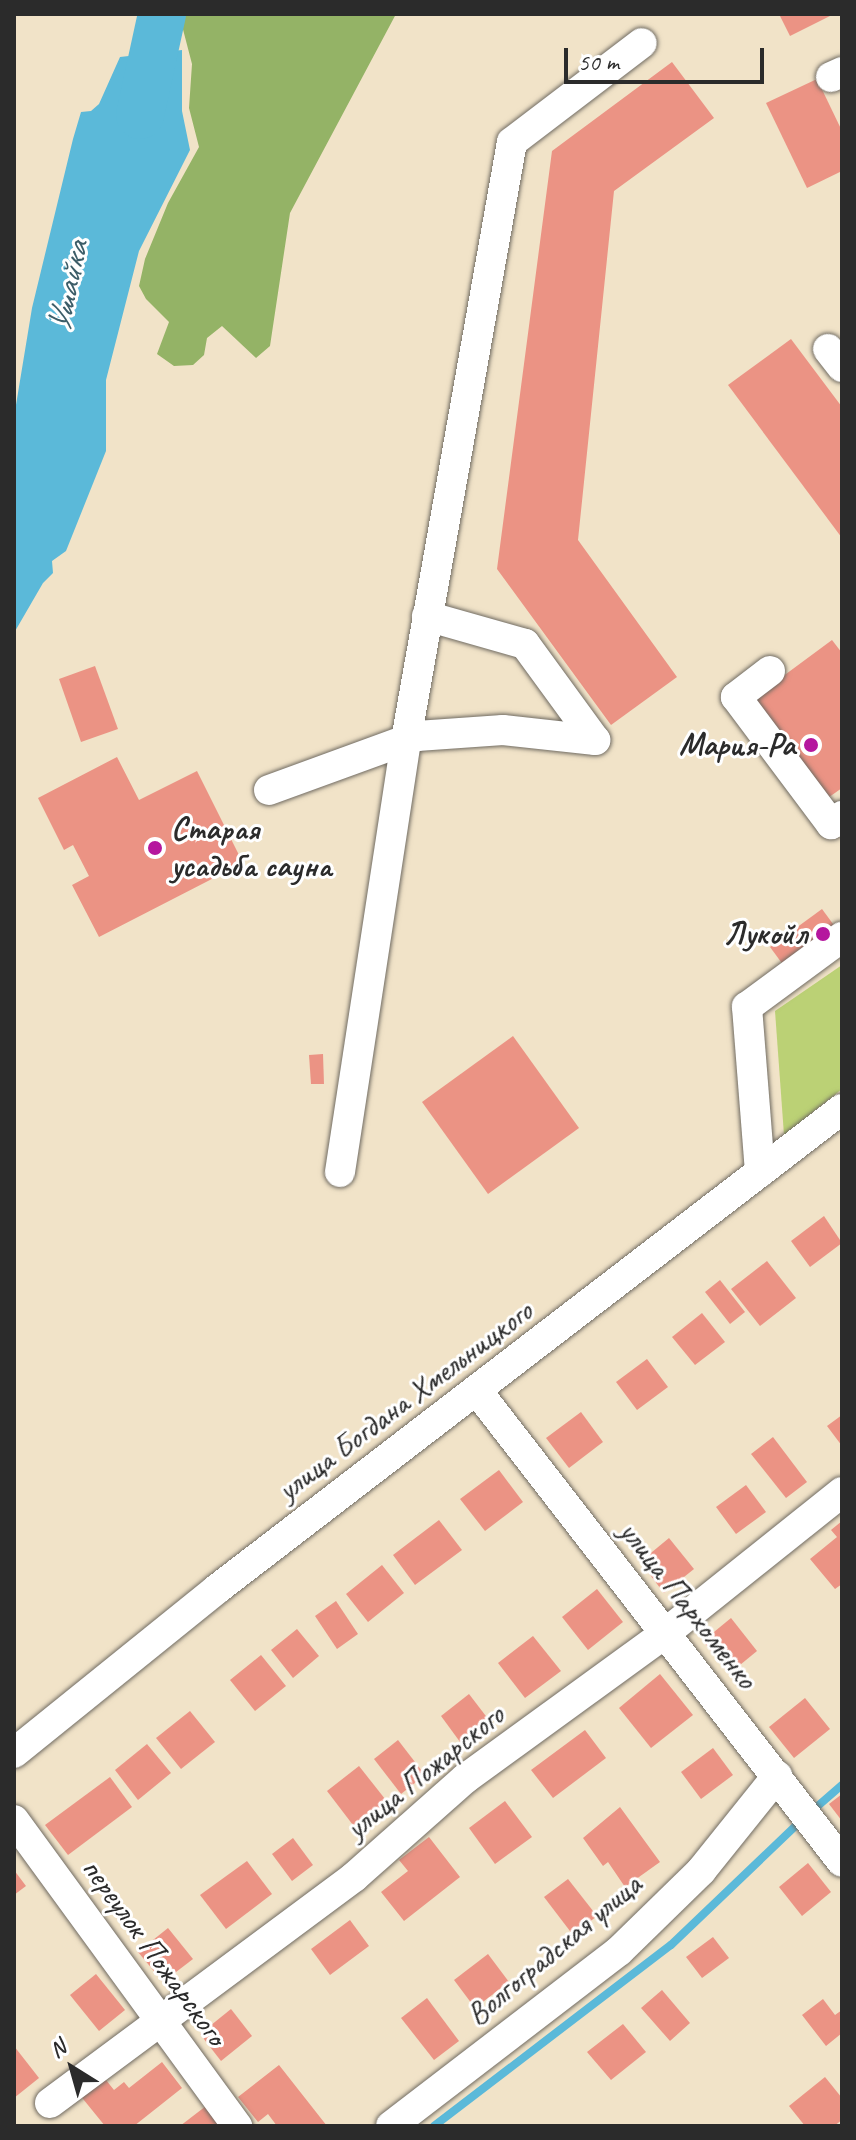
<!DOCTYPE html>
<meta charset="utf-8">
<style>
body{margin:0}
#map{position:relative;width:856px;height:2140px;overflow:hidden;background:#f1e3c8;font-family:Caveat,sans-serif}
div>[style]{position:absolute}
.green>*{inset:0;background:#bbd175}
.forest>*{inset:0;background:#94b366}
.water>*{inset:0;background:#5bb9d9}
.stream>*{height:8px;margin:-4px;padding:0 4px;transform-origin:4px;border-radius:4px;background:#5bb9d9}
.river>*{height:48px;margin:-24px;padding:0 24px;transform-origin:24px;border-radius:24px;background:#5bb9d9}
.building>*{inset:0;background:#eb9384}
.roads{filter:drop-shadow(0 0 2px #706b62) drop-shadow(0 0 2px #706b62)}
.minor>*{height:30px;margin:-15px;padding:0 15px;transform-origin:15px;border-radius:15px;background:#fff}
.dots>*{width:22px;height:22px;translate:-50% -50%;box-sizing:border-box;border:4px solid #fff;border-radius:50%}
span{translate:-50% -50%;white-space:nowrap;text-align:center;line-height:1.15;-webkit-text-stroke:6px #fff;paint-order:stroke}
.poi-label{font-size:32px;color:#2b2b2b;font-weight:700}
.right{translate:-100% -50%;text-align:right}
.left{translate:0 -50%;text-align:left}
.street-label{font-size:32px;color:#2b2b2b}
.water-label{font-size:34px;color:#3c5d68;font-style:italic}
.frame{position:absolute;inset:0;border:16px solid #2b2b2b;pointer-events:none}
.north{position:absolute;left:32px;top:2028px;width:80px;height:80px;-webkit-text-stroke:6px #fff;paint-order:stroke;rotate:323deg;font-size:22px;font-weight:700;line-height:32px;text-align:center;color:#2b2b2b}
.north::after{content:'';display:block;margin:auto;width:28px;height:36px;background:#2b2b2b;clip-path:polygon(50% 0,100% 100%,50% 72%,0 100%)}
.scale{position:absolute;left:564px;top:48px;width:200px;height:36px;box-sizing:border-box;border:4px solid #2b2b2b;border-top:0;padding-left:10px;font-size:24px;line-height:28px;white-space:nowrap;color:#2b2b2b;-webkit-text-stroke:6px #fff;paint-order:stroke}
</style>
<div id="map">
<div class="green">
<div style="clip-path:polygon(842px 965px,842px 1089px,784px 1135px,775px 1011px)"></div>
</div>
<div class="forest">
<div style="clip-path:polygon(179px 14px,396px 14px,290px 213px,270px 346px,256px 358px,222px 326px,207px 338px,204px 355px,193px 365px,174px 366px,157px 354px,169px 322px,146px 299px,139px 286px,145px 259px,168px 203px,199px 147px,189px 108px,192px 64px)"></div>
</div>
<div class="water">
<div style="clip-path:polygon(182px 50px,182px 111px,190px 150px,139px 251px,106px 380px,106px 451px,66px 551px,52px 561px,53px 573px,43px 583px,14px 633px,14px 417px,32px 308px,73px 139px,81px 112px,91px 111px,99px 104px,120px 57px)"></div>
</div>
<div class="stream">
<div style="left:812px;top:1811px;width:40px;rotate:-41deg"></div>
<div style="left:434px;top:2126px;width:298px;rotate:-37.4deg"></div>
<div style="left:671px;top:1945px;width:181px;rotate:-43.7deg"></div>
</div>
<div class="river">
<div style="left:140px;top:115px;width:103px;rotate:-77.7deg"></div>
</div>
<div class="building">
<div style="clip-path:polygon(779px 14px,834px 14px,790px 36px)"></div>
<div style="clip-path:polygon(672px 62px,714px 118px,614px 191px,578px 540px,677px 677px,611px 725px,497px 569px,552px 151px)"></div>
<div style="clip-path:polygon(817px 79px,842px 131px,842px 171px,807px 188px,766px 103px)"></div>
<div style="clip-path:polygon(791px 339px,842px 407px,842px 538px,728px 385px)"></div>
<div style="clip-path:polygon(832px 640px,842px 653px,842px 788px,822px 802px,748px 702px)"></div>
<div style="clip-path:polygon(95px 666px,118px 729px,81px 742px,59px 679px)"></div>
<div style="clip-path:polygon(117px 757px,139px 800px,197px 771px,243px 863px,99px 937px,72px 885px,89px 876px,73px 845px,64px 850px,38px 798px)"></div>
<div style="clip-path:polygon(822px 909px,836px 928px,784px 966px,770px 947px)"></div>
<div style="clip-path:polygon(513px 1036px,579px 1128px,488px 1194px,422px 1102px)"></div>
<div style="clip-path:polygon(323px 1054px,324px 1084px,311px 1084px,309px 1055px)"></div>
<div style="clip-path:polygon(824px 1216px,842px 1243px,810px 1267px,791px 1241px)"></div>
<div style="clip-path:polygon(767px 1261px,796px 1298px,760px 1326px,731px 1289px)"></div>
<div style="clip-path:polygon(720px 1280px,745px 1312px,730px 1324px,705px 1292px)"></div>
<div style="clip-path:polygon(702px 1313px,725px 1342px,695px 1365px,672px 1337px)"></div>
<div style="clip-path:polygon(647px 1359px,668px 1387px,637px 1410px,616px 1382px)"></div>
<div style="clip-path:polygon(581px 1412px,603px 1442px,569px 1468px,546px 1438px)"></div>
<div style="clip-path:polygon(842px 1415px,842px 1446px,827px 1426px)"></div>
<div style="clip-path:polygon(773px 1437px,807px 1482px,786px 1498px,751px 1454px)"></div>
<div style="clip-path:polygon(499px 1470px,523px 1502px,485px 1531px,460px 1499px)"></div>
<div style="clip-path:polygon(746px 1485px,766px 1512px,736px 1534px,716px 1507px)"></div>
<div style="clip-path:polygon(439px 1520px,462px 1550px,415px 1585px,393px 1555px)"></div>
<div style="clip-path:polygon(842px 1521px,842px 1584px,835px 1589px,810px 1559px,837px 1537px,831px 1530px)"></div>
<div style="clip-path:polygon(669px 1538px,694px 1569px,664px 1593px,640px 1562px)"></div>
<div style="clip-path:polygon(382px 1565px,404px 1593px,368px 1622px,346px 1594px)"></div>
<div style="clip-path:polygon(597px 1589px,623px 1622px,588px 1650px,562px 1617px)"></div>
<div style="clip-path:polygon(336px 1601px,358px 1634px,337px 1649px,315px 1616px)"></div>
<div style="clip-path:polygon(731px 1618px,757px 1651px,729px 1674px,703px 1641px)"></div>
<div style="clip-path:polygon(297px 1629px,319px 1656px,293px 1678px,271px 1650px)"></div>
<div style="clip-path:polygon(533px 1636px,561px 1671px,525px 1698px,498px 1663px)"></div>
<div style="clip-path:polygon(261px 1655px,286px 1686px,255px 1711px,230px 1680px)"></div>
<div style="clip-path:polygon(660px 1674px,693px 1715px,651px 1748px,619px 1708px)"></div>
<div style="clip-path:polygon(469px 1694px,492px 1724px,463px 1746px,441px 1716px)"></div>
<div style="clip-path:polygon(805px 1698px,830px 1729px,794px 1758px,769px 1727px)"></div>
<div style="clip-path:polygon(190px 1711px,215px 1742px,181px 1769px,156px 1738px)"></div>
<div style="clip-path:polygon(585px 1730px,606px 1758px,553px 1798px,531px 1770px)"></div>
<div style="clip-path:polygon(398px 1740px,425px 1775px,401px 1794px,374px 1759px)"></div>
<div style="clip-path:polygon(147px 1744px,171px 1773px,138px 1800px,115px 1770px)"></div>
<div style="clip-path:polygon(713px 1748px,733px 1775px,701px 1799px,681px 1772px)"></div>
<div style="clip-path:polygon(359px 1766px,389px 1804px,356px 1829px,327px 1791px)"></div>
<div style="clip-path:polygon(110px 1777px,132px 1807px,68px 1855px,45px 1825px)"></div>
<div style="clip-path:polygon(842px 1794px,842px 1821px,829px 1804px)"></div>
<div style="clip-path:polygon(505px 1801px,532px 1837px,495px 1864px,469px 1828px)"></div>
<div style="clip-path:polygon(620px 1807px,660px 1862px,625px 1887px,608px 1862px,603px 1866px,583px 1838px)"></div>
<div style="clip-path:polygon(429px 1837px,460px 1877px,404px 1921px,381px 1892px,408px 1871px,399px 1860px)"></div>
<div style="clip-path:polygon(293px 1838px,313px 1865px,292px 1881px,272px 1854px)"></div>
<div style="clip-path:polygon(247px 1861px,272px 1894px,226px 1929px,200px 1895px)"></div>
<div style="clip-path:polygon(808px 1863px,831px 1892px,802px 1916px,779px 1887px)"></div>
<div style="clip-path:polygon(14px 1870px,26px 1886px,14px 1895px)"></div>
<div style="clip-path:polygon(568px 1879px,597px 1916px,573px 1935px,544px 1897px)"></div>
<div style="clip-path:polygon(350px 1920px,369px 1946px,330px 1975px,311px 1949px)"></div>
<div style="clip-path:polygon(168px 1928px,193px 1959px,163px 1982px,138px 1952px)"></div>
<div style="clip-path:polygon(713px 1937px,729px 1958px,702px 1978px,686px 1957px)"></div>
<div style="clip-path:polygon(488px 1954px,509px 1982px,475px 2008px,454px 1980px)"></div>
<div style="clip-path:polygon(96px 1974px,125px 2010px,99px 2031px,70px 1995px)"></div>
<div style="clip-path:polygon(662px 1990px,690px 2023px,670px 2041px,641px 2008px)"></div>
<div style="clip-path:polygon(427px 1998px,459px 2041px,434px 2060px,401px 2018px)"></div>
<div style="clip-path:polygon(823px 1999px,835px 2015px,842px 2010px,842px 2033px,826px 2046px,802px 2015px)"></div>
<div style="clip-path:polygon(231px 2009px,252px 2036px,221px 2061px,200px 2034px)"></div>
<div style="clip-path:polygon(623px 2024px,646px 2052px,611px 2080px,587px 2052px)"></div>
<div style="clip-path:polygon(14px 2046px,39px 2078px,14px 2098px)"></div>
<div style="clip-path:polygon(162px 2062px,182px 2088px,134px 2126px,105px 2126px,79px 2094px,102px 2075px,114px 2090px,124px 2082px,129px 2088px)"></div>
<div style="clip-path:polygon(279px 2065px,327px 2126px,277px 2126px,268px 2114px,258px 2122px,238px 2097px)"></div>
<div style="clip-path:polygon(825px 2077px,842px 2098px,842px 2120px,834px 2126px,805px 2126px,789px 2106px)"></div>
<div style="clip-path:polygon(206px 2106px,222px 2126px,180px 2126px)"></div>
</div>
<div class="roads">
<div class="minor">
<div style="left:831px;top:77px;width:12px;rotate:-24deg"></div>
<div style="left:828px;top:349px;width:23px;rotate:52deg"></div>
<div style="left:770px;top:671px;width:43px;rotate:142.6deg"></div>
<div style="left:736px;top:697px;width:159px;rotate:53.2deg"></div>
<div style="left:831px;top:824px;width:14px;rotate:-36deg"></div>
<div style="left:269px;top:790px;width:158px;rotate:-20deg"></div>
<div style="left:417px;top:736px;width:86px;rotate:-4deg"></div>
<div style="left:503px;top:730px;width:93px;rotate:6.2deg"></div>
<div style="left:595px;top:740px;width:119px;rotate:-126.1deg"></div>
<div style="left:525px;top:644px;width:102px;rotate:-164.1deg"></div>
<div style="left:340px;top:1172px;width:437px;rotate:-81.3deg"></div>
<div style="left:406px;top:740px;width:607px;rotate:-79.95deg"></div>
<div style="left:512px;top:142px;width:163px;rotate:-37.3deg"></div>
<div style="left:760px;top:1172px;width:166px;rotate:-94.5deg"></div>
<div style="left:747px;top:1007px;width:118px;rotate:-36.4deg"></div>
<div style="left:478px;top:1392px;width:594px;rotate:52.24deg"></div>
<div style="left:14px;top:1753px;width:261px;rotate:-38.9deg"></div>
<div style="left:217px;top:1589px;width:788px;rotate:-37.52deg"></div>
<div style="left:14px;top:1820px;width:379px;rotate:53.9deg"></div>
<div style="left:50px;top:2103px;width:379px;rotate:-36.6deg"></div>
<div style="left:354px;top:1877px;width:149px;rotate:-41.5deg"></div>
<div style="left:466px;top:1778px;width:243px;rotate:-36deg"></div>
<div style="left:663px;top:1635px;width:229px;rotate:-38.6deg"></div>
<div style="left:391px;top:2126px;width:287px;rotate:-37.5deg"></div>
<div style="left:619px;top:1951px;width:115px;rotate:-44.3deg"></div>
<div style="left:701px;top:1871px;width:122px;rotate:-51.3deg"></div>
</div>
</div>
<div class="dots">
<div style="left:811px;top:745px;background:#b5179e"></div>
<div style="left:155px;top:848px;background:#b5179e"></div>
<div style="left:823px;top:934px;background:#b5179e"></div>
</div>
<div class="poi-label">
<span class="right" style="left:795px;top:745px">Мария-Ра</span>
<span class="left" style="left:171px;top:848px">Старая<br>усадьба сауна</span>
<span class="right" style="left:807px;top:934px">Лукойл</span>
</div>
<div class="street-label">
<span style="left:405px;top:1401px;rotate:-37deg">улица Богдана Хмельницкого</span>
<span style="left:688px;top:1605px;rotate:52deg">улица Пархоменко</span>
<span style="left:425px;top:1772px;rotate:-39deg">улица Пожарского</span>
<span style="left:554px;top:1950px;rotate:-40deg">Волгоградская улица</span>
<span style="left:154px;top:1952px;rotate:54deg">переулок Пожарского</span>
</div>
<div class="water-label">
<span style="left:67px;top:287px;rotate:-78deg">Ушайка</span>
</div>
<div class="frame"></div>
<div class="north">N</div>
<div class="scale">50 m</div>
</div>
